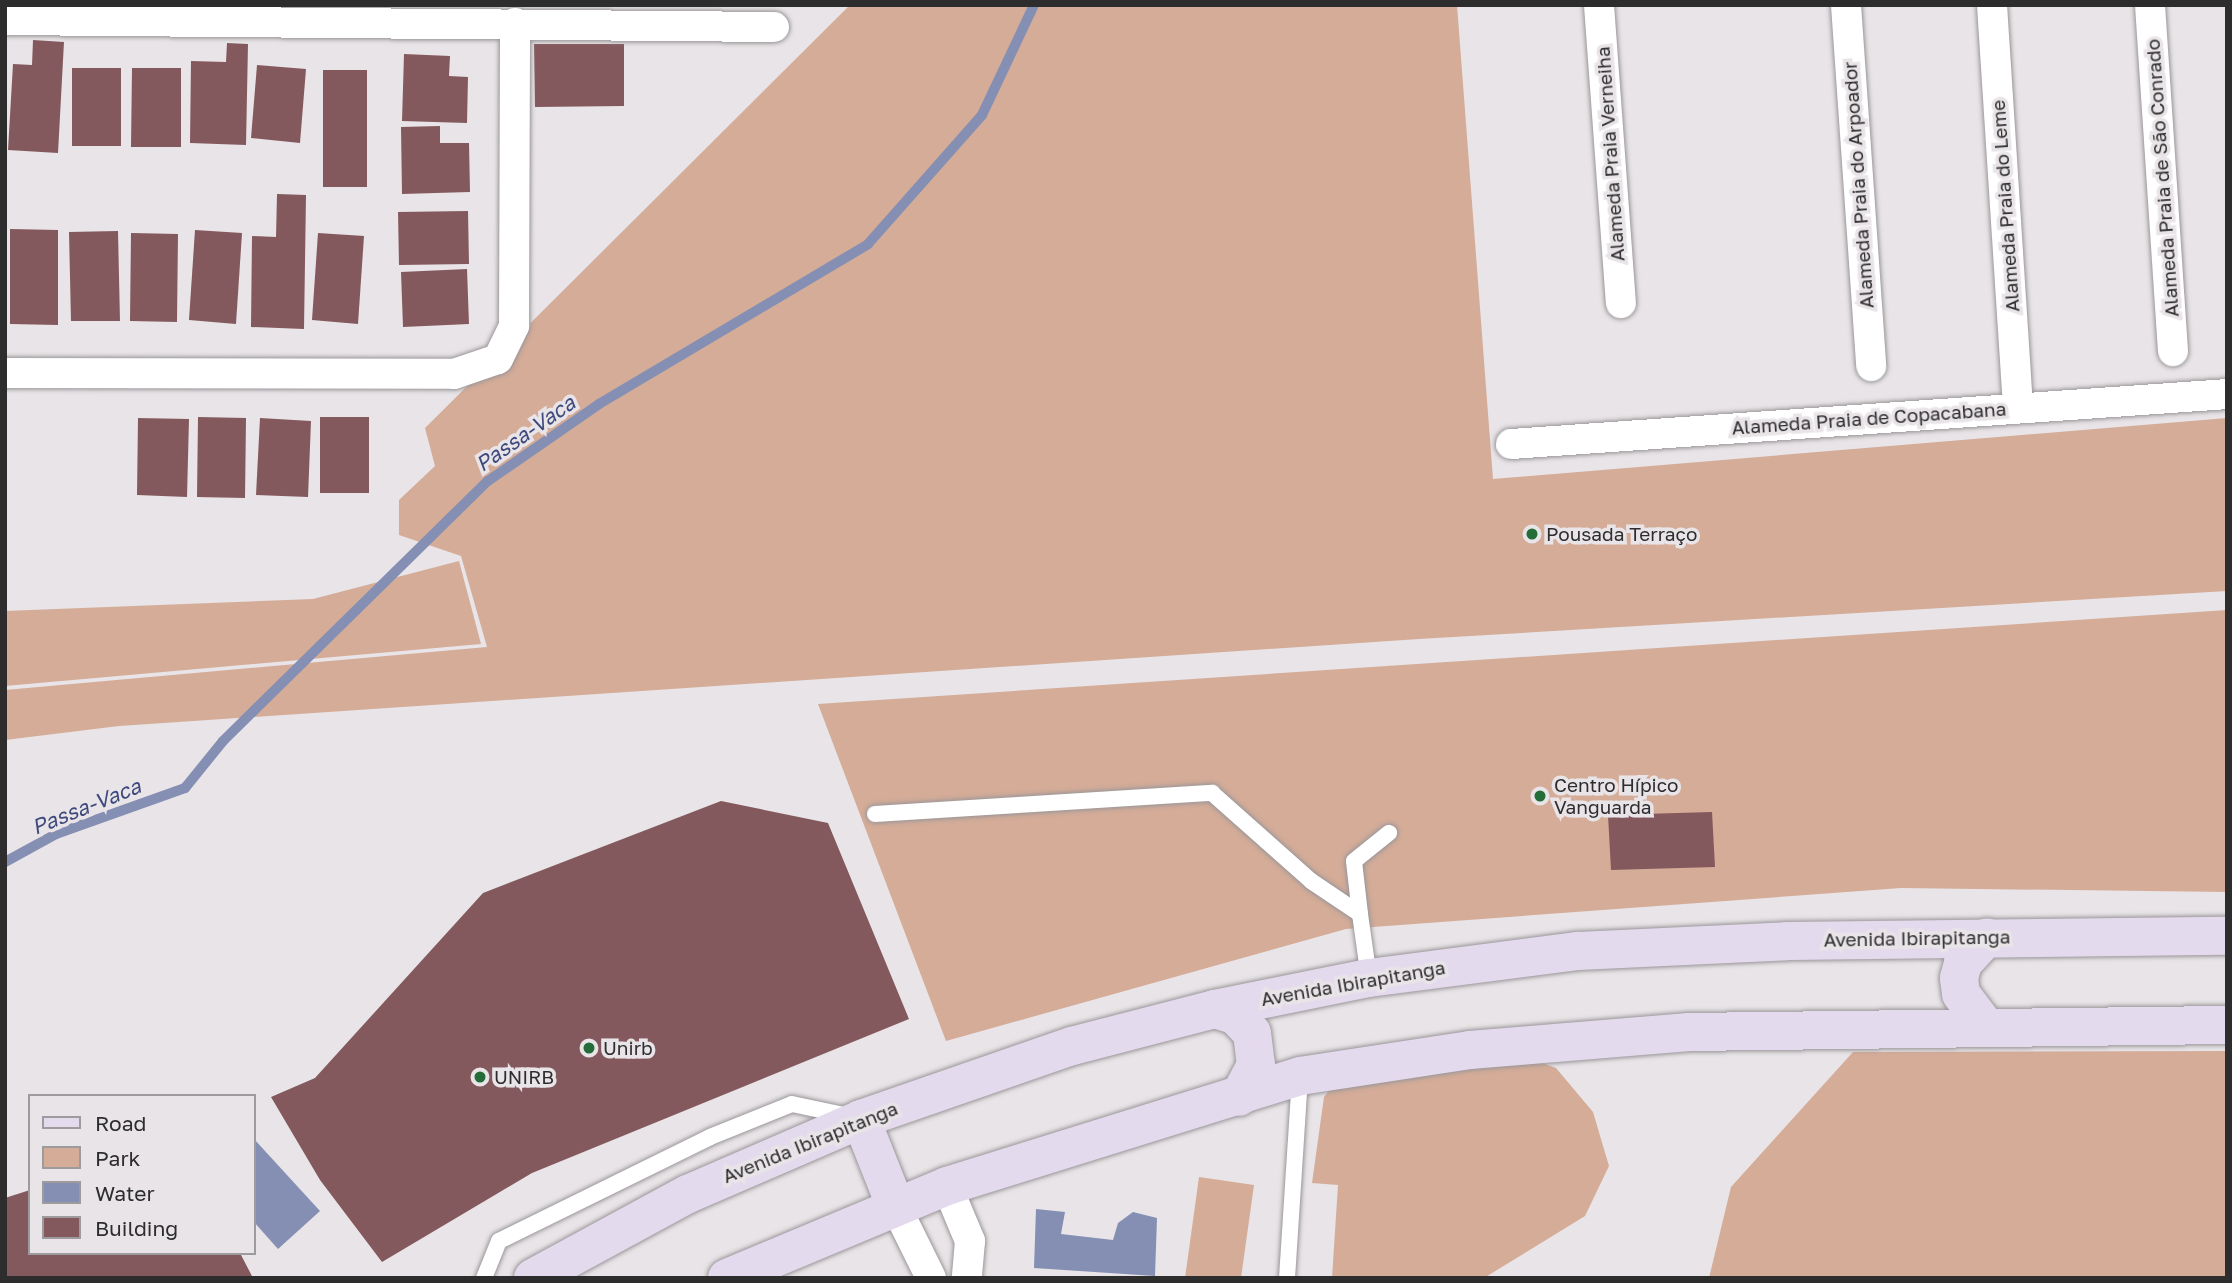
<!DOCTYPE html>
<meta charset="utf-8">
<style>
body{margin:0}
#map{position:relative;width:2232px;height:1283px;overflow:hidden;background:#e8e4e7;font-family:"Golos Text",sans-serif}
div>[style]{position:absolute}
.green>*{inset:0;background:#d4ac98}
.water>*{inset:0;background:#848fb3}
.stream>*{height:10px;margin:-5px;padding:0 5px;transform-origin:5px;border-radius:5px;background:#848fb3}
.building>*{inset:0;background:#84595d}
.roads{filter:drop-shadow(0 0 2px #9a9699) drop-shadow(0 0 2px #9a9699)}
.service>*{height:16px;margin:-8px;padding:0 8px;transform-origin:8px;border-radius:8px;background:#fff}
.minor>*{height:30px;margin:-15px;padding:0 15px;transform-origin:15px;border-radius:15px;background:#fff}
.secondary>*{height:38px;margin:-19px;padding:0 19px;transform-origin:19px;border-radius:19px;background:#e4daee}
.dots>*{width:19px;height:19px;translate:-50% -50%;box-sizing:border-box;border:4px solid #e8e4e7;border-radius:50%}
span{translate:-50% -50%;white-space:nowrap;text-align:center;line-height:1.15;-webkit-text-stroke:7px #e8e4e7;paint-order:stroke}
.street-label{font-size:19px;color:#2e2d2e}
.poi-label{font-size:19px;color:#2e2d2e}
.left{translate:0 -50%;text-align:left}
.water-label{font-size:21px;color:#3e4a7d;font-style:italic}
.frame{position:absolute;inset:0;border:7px solid #2e2d2e;pointer-events:none}
.legend{position:absolute;left:28px;top:1094px;width:228px;height:161px;box-sizing:border-box;background:#e8e4e7;border:2px solid #9e9b9d;margin:0;padding:9px 12px;list-style:none;font-size:21px;color:#2e2d2e}
.legend li{display:flex;align-items:center;gap:14px;height:35px}
.legend b{width:35px;border:2px solid #9e9b9d}
</style>
<div id="map">
<div class="green">
<div style="clip-path:polygon(850px 5px,1457px 5px,1493px 479px,2227px 418px,2227px 591px,1419px 639px,119px 726px,5px 740px,5px 690px,487px 647px,461px 556px,399px 535px,399px 500px,435px 466px,425px 428px)"></div>
<div style="clip-path:polygon(459px 561px,481px 644px,5px 686px,5px 611px,313px 599px)"></div>
<div style="clip-path:polygon(2227px 610px,2227px 892px,1901px 888px,1346px 929px,946px 1041px,818px 704px)"></div>
<div style="clip-path:polygon(2227px 1051px,2227px 1278px,1709px 1278px,1731px 1187px,1853px 1052px)"></div>
<div style="clip-path:polygon(1531px 1059px,1556px 1068px,1593px 1112px,1609px 1166px,1585px 1216px,1484px 1278px,1332px 1278px,1338px 1185px,1312px 1183px,1324px 1097px,1335px 1083px)"></div>
<div style="clip-path:polygon(1199px 1177px,1254px 1185px,1241px 1278px,1185px 1278px)"></div>
</div>
<div class="water">
<div style="clip-path:polygon(254px 1139px,320px 1211px,278px 1249px,254px 1222px)"></div>
<div style="clip-path:polygon(1036px 1209px,1065px 1212px,1061px 1234px,1113px 1240px,1118px 1223px,1133px 1212px,1157px 1218px,1155px 1276px,1034px 1268px)"></div>
</div>
<div class="stream">
<div style="left:5px;top:862px;width:58px;rotate:-28.8deg"></div>
<div style="left:56px;top:834px;width:137px;rotate:-19.6deg"></div>
<div style="left:185px;top:788px;width:60px;rotate:-51deg"></div>
<div style="left:223px;top:741px;width:371px;rotate:-44.5deg"></div>
<div style="left:488px;top:481px;width:135px;rotate:-34.7deg"></div>
<div style="left:599px;top:404px;width:313px;rotate:-30.7deg"></div>
<div style="left:868px;top:244px;width:172px;rotate:-48.5deg"></div>
<div style="left:982px;top:115px;width:122px;rotate:-64.7deg"></div>
</div>
<div class="building">
<div style="clip-path:polygon(33px 40px,64px 42px,58px 153px,8px 150px,13px 64px,32px 65px)"></div>
<div style="clip-path:polygon(227px 43px,248px 44px,246px 145px,190px 143px,191px 61px,226px 62px)"></div>
<div style="clip-path:polygon(534px 44px,624px 44px,624px 106px,535px 107px)"></div>
<div style="clip-path:polygon(404px 54px,450px 56px,449px 76px,468px 77px,467px 123px,402px 121px)"></div>
<div style="clip-path:polygon(257px 65px,306px 69px,300px 143px,251px 138px)"></div>
<div style="clip-path:polygon(72px 68px,121px 68px,121px 146px,72px 146px)"></div>
<div style="clip-path:polygon(132px 68px,181px 68px,181px 147px,131px 147px)"></div>
<div style="clip-path:polygon(323px 70px,367px 70px,367px 187px,323px 187px)"></div>
<div style="clip-path:polygon(440px 126px,440px 143px,469px 143px,470px 192px,402px 194px,401px 127px)"></div>
<div style="clip-path:polygon(277px 194px,306px 195px,304px 329px,251px 327px,252px 236px,276px 237px)"></div>
<div style="clip-path:polygon(468px 211px,469px 264px,399px 265px,398px 212px)"></div>
<div style="clip-path:polygon(10px 229px,58px 230px,58px 325px,10px 324px)"></div>
<div style="clip-path:polygon(195px 230px,242px 233px,236px 324px,189px 320px)"></div>
<div style="clip-path:polygon(118px 231px,120px 321px,71px 321px,69px 232px)"></div>
<div style="clip-path:polygon(131px 233px,178px 234px,177px 322px,130px 321px)"></div>
<div style="clip-path:polygon(318px 233px,364px 236px,358px 324px,312px 320px)"></div>
<div style="clip-path:polygon(467px 269px,469px 324px,403px 327px,401px 272px)"></div>
<div style="clip-path:polygon(198px 417px,246px 418px,245px 498px,197px 497px)"></div>
<div style="clip-path:polygon(320px 417px,369px 417px,369px 493px,320px 493px)"></div>
<div style="clip-path:polygon(138px 418px,189px 419px,187px 497px,137px 495px)"></div>
<div style="clip-path:polygon(260px 418px,311px 421px,308px 497px,256px 495px)"></div>
<div style="clip-path:polygon(721px 801px,828px 823px,909px 1019px,532px 1173px,382px 1262px,320px 1180px,271px 1097px,315px 1078px,483px 893px)"></div>
<div style="clip-path:polygon(1712px 812px,1715px 867px,1611px 870px,1608px 815px)"></div>
<div style="clip-path:polygon(30px 1190px,30px 1253px,240px 1253px,253px 1278px,5px 1278px,5px 1198px)"></div>
</div>
<div class="roads">
<div class="service">
<div style="left:875px;top:814px;width:338px;rotate:-3.6deg"></div>
<div style="left:1212px;top:793px;width:132px;rotate:41.6deg"></div>
<div style="left:1311px;top:881px;width:59px;rotate:34deg"></div>
<div style="left:1360px;top:914px;width:65px;rotate:82deg"></div>
<div style="left:1360px;top:914px;width:53px;rotate:-96.5deg"></div>
<div style="left:1354px;top:861px;width:45px;rotate:-38.7deg"></div>
<div style="left:484px;top:1278px;width:40px;rotate:-68deg"></div>
<div style="left:499px;top:1241px;width:235px;rotate:-26.2deg"></div>
<div style="left:710px;top:1137px;width:88px;rotate:-21.9deg"></div>
<div style="left:792px;top:1104px;width:58px;rotate:11.9deg"></div>
<div style="left:1287px;top:1278px;width:200px;rotate:-86.3deg"></div>
</div>
<div class="minor">
<div style="left:1599px;top:5px;width:299px;rotate:85.8deg"></div>
<div style="left:1846px;top:5px;width:362px;rotate:86deg"></div>
<div style="left:1992px;top:5px;width:404px;rotate:86.3deg"></div>
<div style="left:2150px;top:5px;width:347px;rotate:86.2deg"></div>
<div style="left:5px;top:20px;width:769px;rotate:0.52deg"></div>
<div style="left:5px;top:373px;width:449px;rotate:0.1deg"></div>
<div style="left:454px;top:374px;width:46px;rotate:-18.8deg"></div>
<div style="left:498px;top:359px;width:37px;rotate:-64deg"></div>
<div style="left:514px;top:326px;width:303px;rotate:-89.8deg"></div>
<div style="left:1511px;top:444px;width:718px;rotate:-3.99deg"></div>
<div style="left:947px;top:1186px;width:60px;rotate:67.3deg"></div>
<div style="left:970px;top:1241px;width:37px;rotate:95deg"></div>
<div style="left:895px;top:1205px;width:81px;rotate:63.7deg"></div>
</div>
<div class="secondary">
<div style="left:1215px;top:1009px;width:22px;rotate:18deg"></div>
<div style="left:1236px;top:1016px;width:23px;rotate:47deg"></div>
<div style="left:1252px;top:1033px;width:32px;rotate:83deg"></div>
<div style="left:1256px;top:1065px;width:36px;rotate:118deg"></div>
<div style="left:1986px;top:1027px;width:41px;rotate:-127.1deg"></div>
<div style="left:1961px;top:994px;width:16px;rotate:-97deg"></div>
<div style="left:1959px;top:978px;width:16px;rotate:-75deg"></div>
<div style="left:1963px;top:963px;width:35px;rotate:-47deg"></div>
<div style="left:861px;top:1119px;width:92px;rotate:68.4deg"></div>
<div style="left:533px;top:1278px;width:176px;rotate:-28.5deg"></div>
<div style="left:688px;top:1194px;width:189px;rotate:-23.4deg"></div>
<div style="left:861px;top:1119px;width:223px;rotate:-19.1deg"></div>
<div style="left:1072px;top:1046px;width:148px;rotate:-14.5deg"></div>
<div style="left:1215px;top:1009px;width:157px;rotate:-11.4deg"></div>
<div style="left:1369px;top:978px;width:211px;rotate:-7.4deg"></div>
<div style="left:1578px;top:951px;width:209px;rotate:-2.7deg"></div>
<div style="left:1787px;top:941px;width:440px;rotate:-0.7deg"></div>
<div style="left:727px;top:1278px;width:238px;rotate:-22.7deg"></div>
<div style="left:947px;top:1186px;width:370px;rotate:-17.3deg"></div>
<div style="left:1300px;top:1076px;width:172px;rotate:-8.7deg"></div>
<div style="left:1470px;top:1050px;width:220px;rotate:-4.7deg"></div>
<div style="left:1689px;top:1032px;width:538px;rotate:-0.75deg"></div>
</div>
</div>
<div class="dots">
<div style="left:1532px;top:534px;background:#246c38"></div>
<div style="left:1540px;top:796px;background:#246c38"></div>
<div style="left:589px;top:1048px;background:#246c38"></div>
<div style="left:480px;top:1077px;background:#246c38"></div>
</div>
<div class="street-label">
<span style="left:1610px;top:154px;rotate:-94deg">Alameda Praia Verneiha</span>
<span style="left:2162px;top:178px;rotate:-94deg">Alameda Praia de São Conrado</span>
<span style="left:1858px;top:185px;rotate:-94deg">Alameda Praia do Arpoador</span>
<span style="left:2005px;top:206px;rotate:-94deg">Alameda Praia do Leme</span>
<span style="left:1869px;top:418px;rotate:-4deg">Alameda Praia de Copacabana</span>
<span style="left:1917px;top:938px;rotate:-1deg">Avenida Ibirapitanga</span>
<span style="left:1353px;top:983px;rotate:-10deg">Avenida Ibirapitanga</span>
<span style="left:810px;top:1142px;rotate:-22deg">Avenida Ibirapitanga</span>
</div>
<div class="poi-label">
<span class="left" style="left:1546px;top:534px">Pousada Terraço</span>
<span class="left" style="left:1554px;top:796px">Centro Hípico<br>Vanguarda</span>
<span class="left" style="left:603px;top:1048px">Unirb</span>
<span class="left" style="left:494px;top:1077px">UNIRB</span>
</div>
<div class="water-label">
<span style="left:525px;top:433px;rotate:-35deg">Passa-Vaca</span>
<span style="left:86px;top:806px;rotate:-22deg">Passa-Vaca</span>
</div>
<div class="frame"></div>
<ul class="legend">
<li><b style="height:9px;background:#e4daee"></b>Road</li>
<li><b style="height:19px;background:#d4ac98"></b>Park</li>
<li><b style="height:19px;background:#848fb3"></b>Water</li>
<li><b style="height:19px;background:#84595d"></b>Building</li>
</ul>
</div>
